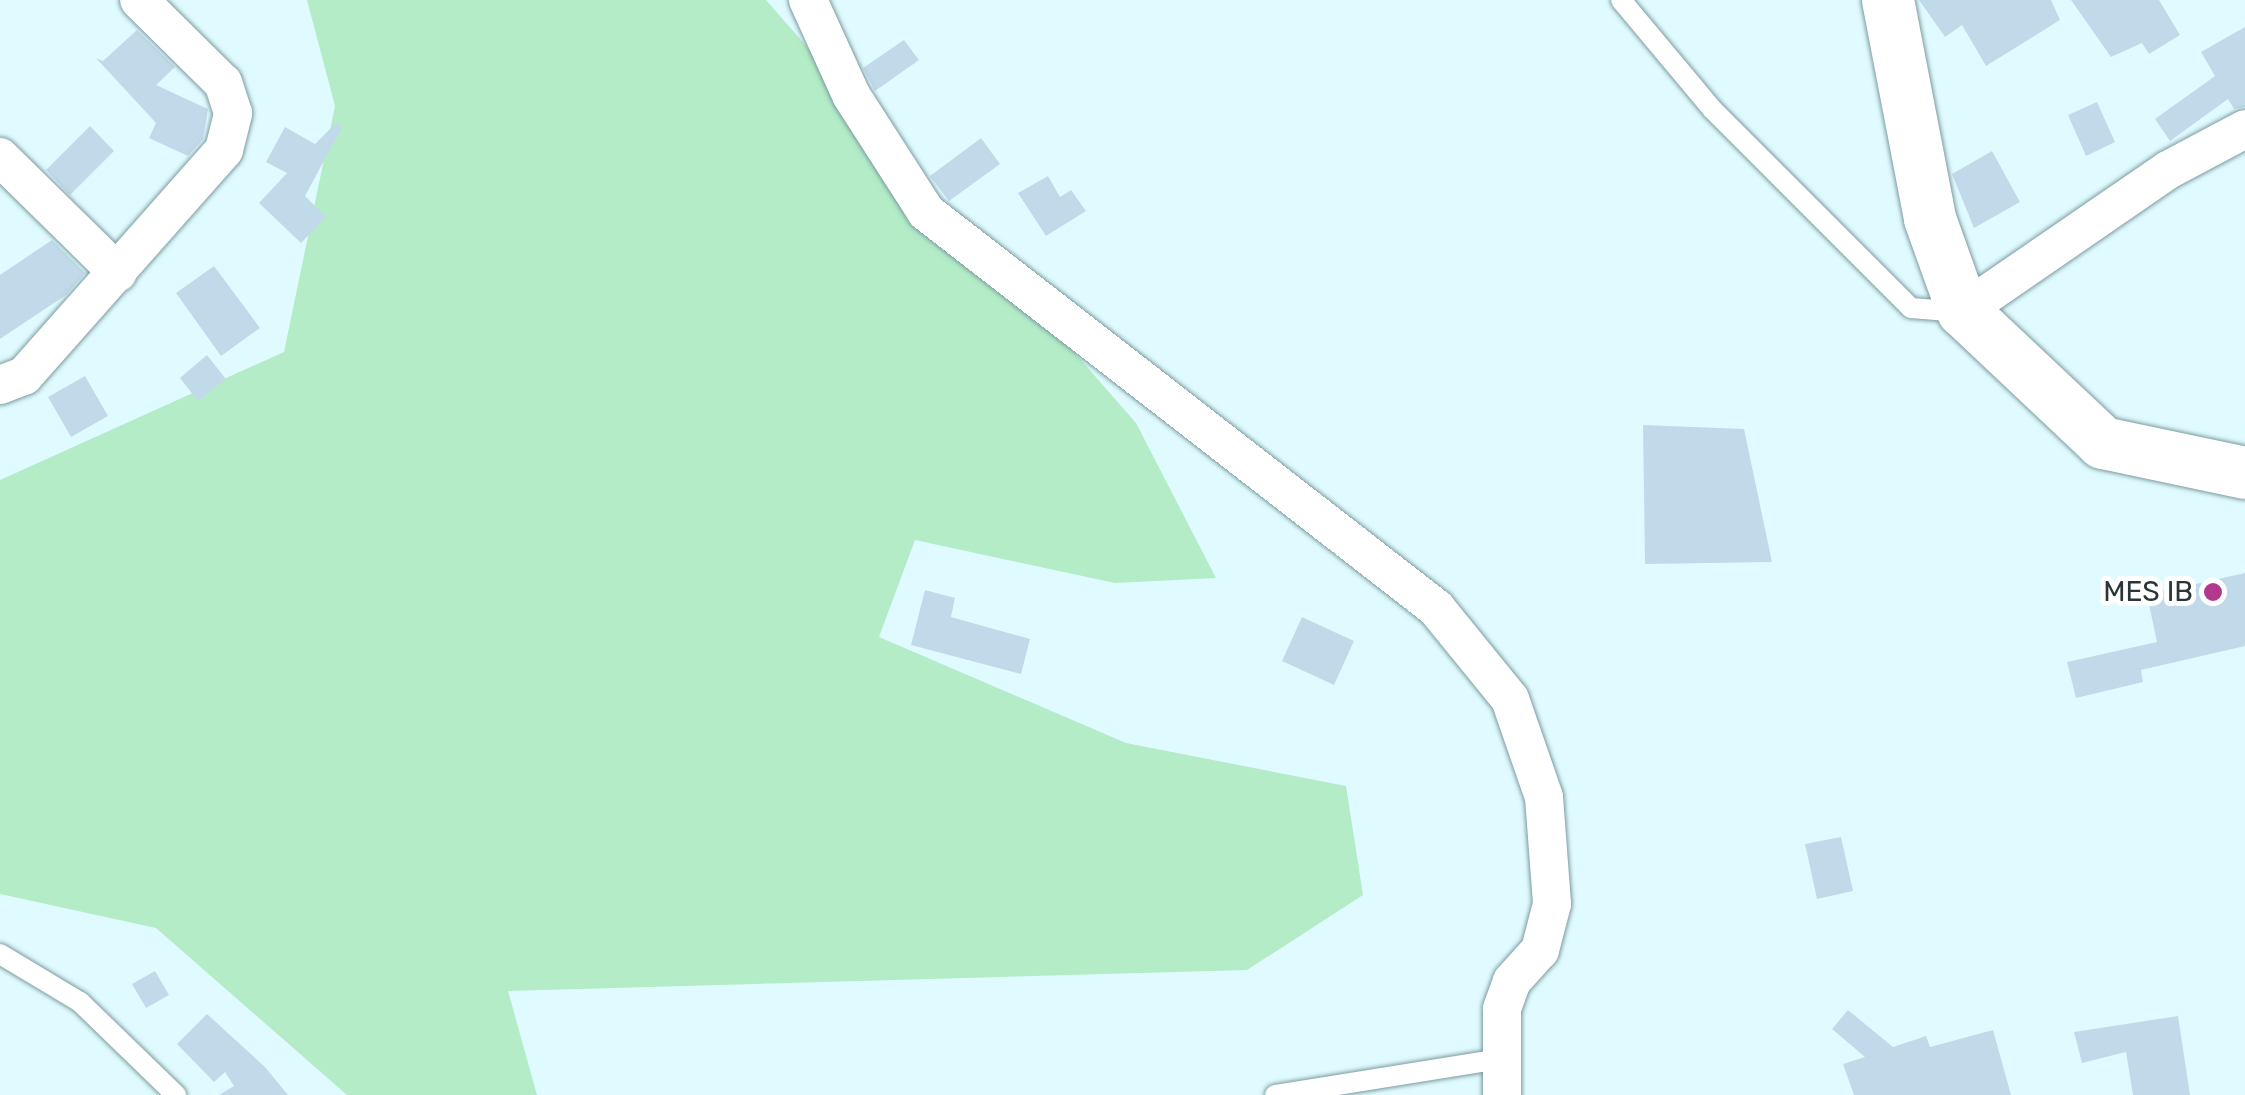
<!DOCTYPE html>
<style>
body{margin:0}
#map{position:relative;width:2245px;height:1095px;overflow:hidden;background:#e0fbff;font-family:Rubik,sans-serif}
div>[style]{position:absolute}
.green>*{inset:0;background:#b3ecc6}
.building>*{inset:0;background:#c1daea}
.roads{filter:drop-shadow(0 0 2px #7c9ba0) drop-shadow(0 0 2px #7c9ba0)}
.service>*{height:20px;margin:-10px;padding:0 10px;transform-origin:10px;border-radius:10px;background:#fff}
.minor>*{height:38px;margin:-19px;padding:0 19px;transform-origin:19px;border-radius:19px;background:#fff}
.secondary>*{height:52px;margin:-26px;padding:0 26px;transform-origin:26px;border-radius:26px;background:#fff}
.dots>*{width:28px;height:28px;translate:-50% -50%;box-sizing:border-box;border:5px solid #fff;border-radius:50%}
span{translate:-50% -50%;white-space:nowrap;text-align:center;line-height:1.15;-webkit-text-stroke:10px #fff;paint-order:stroke}
.poi-label{font-size:28px;color:#293538}
.right{translate:-100% -50%;text-align:right}
</style>
<div id="map">
<div class="green">
<div style="clip-path:polygon(307px 0,766px 0,1136px 423px,1216px 578px,1115px 583px,915px 540px,879px 637px,1126px 743px,1346px 786px,1363px 895px,1247px 970px,508px 991px,537px 1095px,347px 1095px,156px 928px,0 894px,0 480px,284px 352px,335px 106px)"></div>
</div>
<div class="building">
<div style="clip-path:polygon(1919px 0,2051px 0,2060px 20px,1986px 66px,1962px 25px,1945px 37px)"></div>
<div style="clip-path:polygon(2071px 0,2159px 0,2180px 35px,2149px 54px,2142px 43px,2111px 57px)"></div>
<div style="clip-path:polygon(2245px 27px,2245px 107px,2234px 109px,2228px 99px,2170px 141px,2155px 119px,2215px 76px,2201px 52px)"></div>
<div style="clip-path:polygon(137px 30px,175px 67px,156px 85px,208px 109px,203px 139px,188px 156px,149px 138px,156px 123px,96px 58px,103px 61px)"></div>
<div style="clip-path:polygon(904px 40px,919px 60px,875px 91px,863px 68px)"></div>
<div style="clip-path:polygon(2097px 102px,2115px 142px,2086px 156px,2068px 115px)"></div>
<div style="clip-path:polygon(336px 123px,342px 127px,305px 196px,326px 217px,301px 243px,259px 203px,287px 173px,266px 162px,285px 127px,315px 144px)"></div>
<div style="clip-path:polygon(90px 126px,114px 151px,70px 195px,46px 170px)"></div>
<div style="clip-path:polygon(981px 138px,1000px 164px,949px 201px,930px 176px)"></div>
<div style="clip-path:polygon(1992px 151px,2020px 202px,1974px 228px,1952px 174px)"></div>
<div style="clip-path:polygon(1048px 176px,1060px 197px,1071px 190px,1086px 211px,1046px 236px,1018px 193px)"></div>
<div style="clip-path:polygon(52px 240px,85px 273px,66px 295px,0 339px,0 275px)"></div>
<div style="clip-path:polygon(214px 266px,260px 328px,221px 356px,176px 293px)"></div>
<div style="clip-path:polygon(207px 355px,226px 379px,198px 401px,180px 378px)"></div>
<div style="clip-path:polygon(85px 376px,108px 416px,71px 437px,48px 397px)"></div>
<div style="clip-path:polygon(1643px 425px,1744px 429px,1772px 562px,1645px 564px)"></div>
<div style="clip-path:polygon(2245px 573px,2245px 646px,2141px 670px,2143px 682px,2076px 698px,2067px 662px,2157px 642px,2147px 595px)"></div>
<div style="clip-path:polygon(925px 590px,955px 598px,951px 617px,1030px 639px,1021px 674px,911px 645px)"></div>
<div style="clip-path:polygon(1302px 617px,1354px 641px,1334px 685px,1282px 661px)"></div>
<div style="clip-path:polygon(1841px 837px,1853px 891px,1817px 899px,1805px 844px)"></div>
<div style="clip-path:polygon(155px 971px,169px 995px,146px 1008px,132px 984px)"></div>
<div style="clip-path:polygon(1848px 1010px,1893px 1047px,1926px 1036px,1930px 1047px,1993px 1030px,2011px 1095px,1854px 1095px,1843px 1064px,1865px 1057px,1832px 1029px)"></div>
<div style="clip-path:polygon(207px 1014px,265px 1067px,288px 1095px,219px 1095px,234px 1086px,225px 1072px,214px 1082px,177px 1044px)"></div>
<div style="clip-path:polygon(2178px 1016px,2190px 1095px,2133px 1095px,2126px 1052px,2082px 1063px,2074px 1032px)"></div>
</div>
<div class="roads">
<div class="service">
<div style="left:1621px;top:0;width:142px;rotate:50.1deg"></div>
<div style="left:1712px;top:109px;width:281px;rotate:45deg"></div>
<div style="left:1911px;top:308px;width:50px;rotate:4.6deg"></div>
<div style="left:0;top:954px;width:93px;rotate:31deg"></div>
<div style="left:80px;top:1002px;width:134px;rotate:44.1deg"></div>
<div style="left:1275px;top:1095px;width:228px;rotate:-9.1deg"></div>
</div>
<div class="minor">
<div style="left:808px;top:0;width:104px;rotate:65.6deg"></div>
<div style="left:851px;top:95px;width:139px;rotate:57.3deg"></div>
<div style="left:926px;top:212px;width:646px;rotate:37.83deg"></div>
<div style="left:1436px;top:608px;width:117px;rotate:50.9deg"></div>
<div style="left:1510px;top:699px;width:104px;rotate:70.9deg"></div>
<div style="left:1544px;top:797px;width:107px;rotate:85.7deg"></div>
<div style="left:1552px;top:904px;width:48px;rotate:104.6deg"></div>
<div style="left:1540px;top:950px;width:42px;rotate:132.1deg"></div>
<div style="left:1512px;top:981px;width:30px;rotate:110deg"></div>
<div style="left:1502px;top:1009px;width:86px;rotate:90deg"></div>
<div style="left:0;top:157px;width:165px;rotate:44.5deg"></div>
<div style="left:1963px;top:311px;width:249px;rotate:-34.5deg"></div>
<div style="left:2168px;top:170px;width:87px;rotate:-28deg"></div>
<div style="left:0;top:385px;width:26px;rotate:-21deg"></div>
<div style="left:24px;top:376px;width:302px;rotate:-48.5deg"></div>
<div style="left:224px;top:150px;width:38px;rotate:-76deg"></div>
<div style="left:233px;top:113px;width:32px;rotate:-108deg"></div>
<div style="left:223px;top:83px;width:118px;rotate:-135.3deg"></div>
</div>
<div class="secondary">
<div style="left:1888px;top:0;width:223px;rotate:79.1deg"></div>
<div style="left:1930px;top:219px;width:98px;rotate:70.3deg"></div>
<div style="left:1963px;top:311px;width:192px;rotate:43.3deg"></div>
<div style="left:2103px;top:443px;width:145px;rotate:11.9deg"></div>
</div>
</div>
<div class="dots">
<div style="left:2213px;top:592px;background:#b1388b"></div>
</div>
<div class="poi-label">
<span class="right" style="left:2193px;top:592px">MES IB</span>
</div>
</div>
